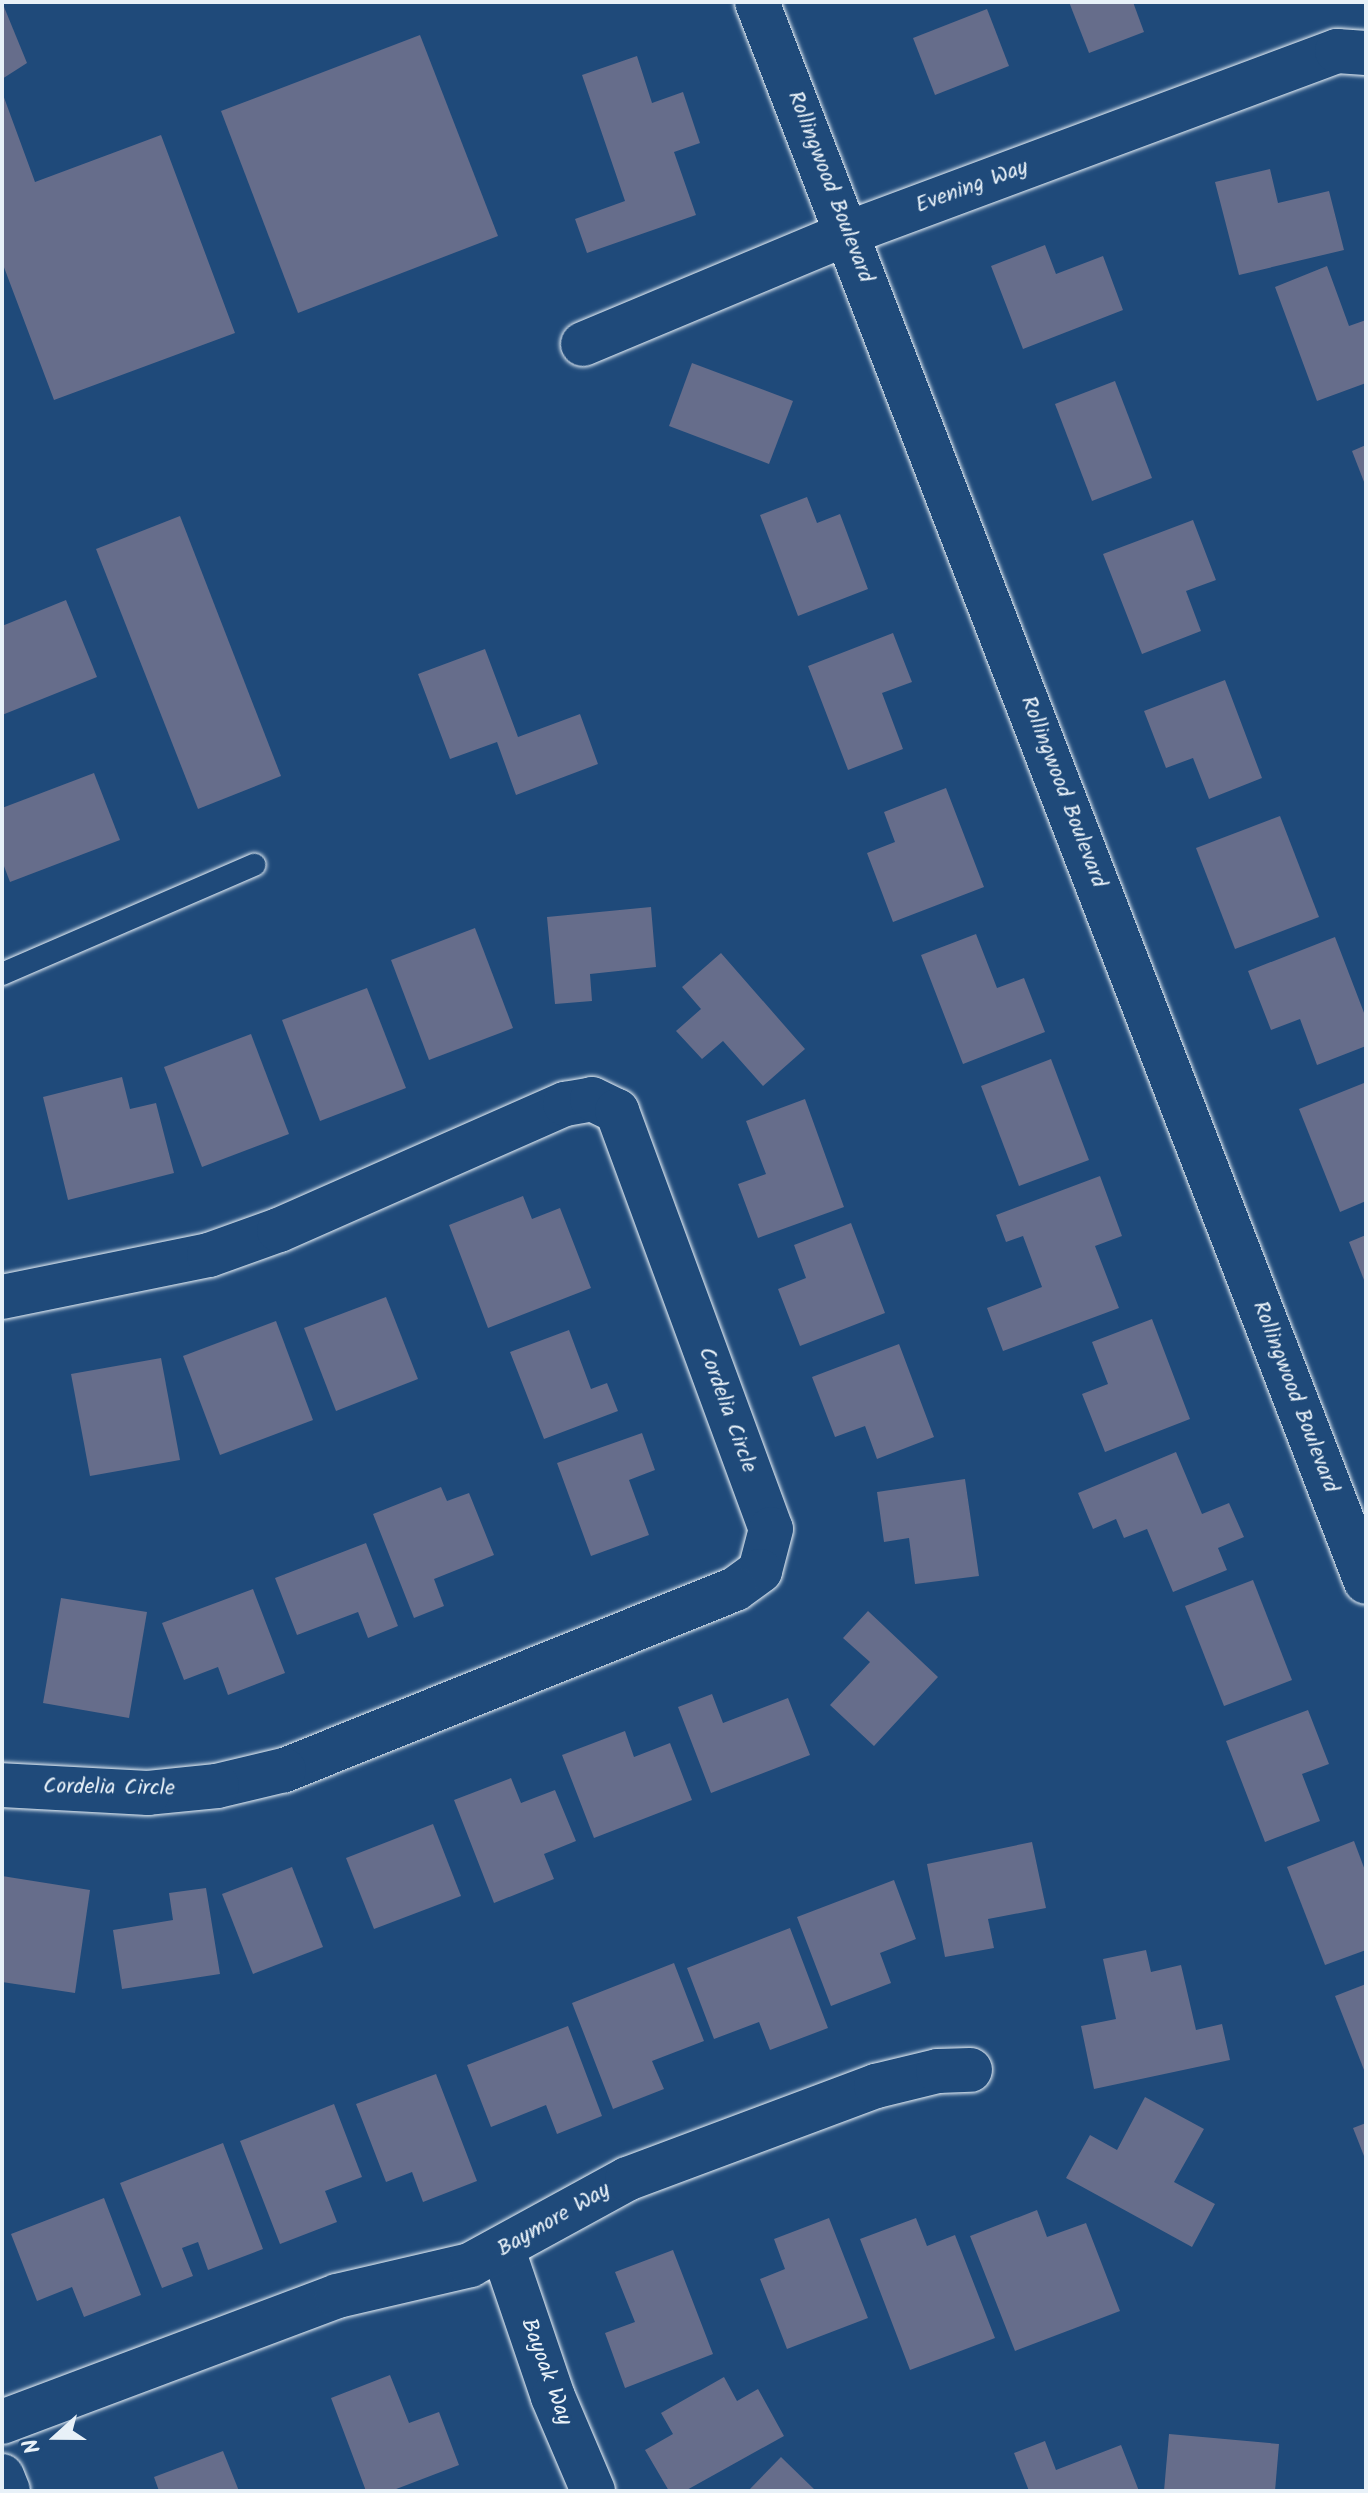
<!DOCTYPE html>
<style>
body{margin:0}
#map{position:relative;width:1368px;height:2493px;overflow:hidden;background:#1f4a7a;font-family:Kalam,sans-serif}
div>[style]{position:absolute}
.building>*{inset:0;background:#666d8b}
.roads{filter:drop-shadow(0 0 2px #e8f1f8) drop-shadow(0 0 2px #e8f1f8)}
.service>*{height:22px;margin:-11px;padding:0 11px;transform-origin:11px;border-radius:11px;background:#1f4a7a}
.minor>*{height:44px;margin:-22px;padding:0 22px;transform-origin:22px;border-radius:22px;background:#1f4a7a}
.tertiary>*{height:44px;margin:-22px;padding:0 22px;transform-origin:22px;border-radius:22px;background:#1f4a7a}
span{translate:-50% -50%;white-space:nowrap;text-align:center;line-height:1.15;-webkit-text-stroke:6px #1f4a7a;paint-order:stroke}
.street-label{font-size:22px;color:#e8f1f8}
.frame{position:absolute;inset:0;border:4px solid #e8f1f8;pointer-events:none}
.north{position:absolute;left:16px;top:2397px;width:80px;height:80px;-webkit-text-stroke:6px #1f4a7a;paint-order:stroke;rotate:249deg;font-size:22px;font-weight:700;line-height:32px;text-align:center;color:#e8f1f8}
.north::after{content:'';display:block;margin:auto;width:28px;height:36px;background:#e8f1f8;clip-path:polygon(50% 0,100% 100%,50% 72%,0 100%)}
</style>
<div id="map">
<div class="building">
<div style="clip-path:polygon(2px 2px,27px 63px,2px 79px)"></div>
<div style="clip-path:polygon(1069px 2px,1133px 2px,1144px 32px,1089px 53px)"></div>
<div style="clip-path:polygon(987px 9px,1009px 66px,935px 95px,913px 38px)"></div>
<div style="clip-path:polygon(420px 35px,498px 236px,298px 313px,221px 111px)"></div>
<div style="clip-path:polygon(637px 56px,652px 103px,683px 92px,700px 143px,674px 152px,696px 215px,587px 253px,575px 219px,625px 201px,582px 75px)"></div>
<div style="clip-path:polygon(2px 92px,35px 182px,161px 135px,235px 333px,54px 400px,2px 262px)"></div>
<div style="clip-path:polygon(1270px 169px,1278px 203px,1329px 191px,1344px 250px,1239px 275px,1215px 182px)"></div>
<div style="clip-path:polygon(1045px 245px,1056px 274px,1103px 256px,1123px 310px,1023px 349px,991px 266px)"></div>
<div style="clip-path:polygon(1327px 266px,1349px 326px,1366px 320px,1366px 383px,1317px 401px,1275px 287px)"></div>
<div style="clip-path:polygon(692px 363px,793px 401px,769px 464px,669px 426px)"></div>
<div style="clip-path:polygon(1115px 381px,1152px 478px,1092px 501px,1055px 404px)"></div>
<div style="clip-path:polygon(1366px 445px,1366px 487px,1352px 451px)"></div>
<div style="clip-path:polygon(807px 497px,817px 523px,840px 514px,868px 589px,798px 616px,760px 515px)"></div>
<div style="clip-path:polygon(180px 516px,281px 776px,198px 809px,96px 549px)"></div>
<div style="clip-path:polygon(1193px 520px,1216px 580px,1186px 591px,1201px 631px,1142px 654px,1103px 554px)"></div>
<div style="clip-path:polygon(66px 600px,97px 677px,2px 715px,2px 626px)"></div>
<div style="clip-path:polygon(893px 633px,912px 682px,882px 693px,903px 749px,848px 770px,808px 666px)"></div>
<div style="clip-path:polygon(485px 649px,518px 737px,580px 714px,598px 764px,516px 795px,497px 742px,450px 759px,418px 674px)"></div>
<div style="clip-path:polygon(1225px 680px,1262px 778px,1209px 799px,1193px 758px,1166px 768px,1144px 711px)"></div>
<div style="clip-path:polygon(94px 773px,120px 840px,10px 882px,2px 861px,2px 808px)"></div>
<div style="clip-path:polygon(946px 788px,984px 887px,893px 922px,867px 853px,895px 842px,884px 812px)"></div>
<div style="clip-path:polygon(1280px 816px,1319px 917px,1235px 949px,1196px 848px)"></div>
<div style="clip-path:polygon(651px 907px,656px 967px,590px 974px,592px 1001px,555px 1004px,547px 917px)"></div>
<div style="clip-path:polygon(475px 928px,513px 1028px,429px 1060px,391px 960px)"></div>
<div style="clip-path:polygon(976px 934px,997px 988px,1024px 978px,1045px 1032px,963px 1064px,921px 955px)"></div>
<div style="clip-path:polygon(1335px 937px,1366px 1018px,1366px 1046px,1317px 1065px,1300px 1019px,1271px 1030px,1248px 971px)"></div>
<div style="clip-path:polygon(721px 953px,805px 1049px,763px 1086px,723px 1041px,702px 1059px,676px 1031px,701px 1009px,682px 987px)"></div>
<div style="clip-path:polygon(367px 988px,406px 1088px,320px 1121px,282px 1020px)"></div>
<div style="clip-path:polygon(251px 1034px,289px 1134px,202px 1167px,164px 1067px)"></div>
<div style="clip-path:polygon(1051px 1059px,1089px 1160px,1019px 1186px,981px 1086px)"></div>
<div style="clip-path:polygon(122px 1077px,130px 1109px,156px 1103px,174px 1173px,68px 1200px,43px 1097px)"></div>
<div style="clip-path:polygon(1364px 1083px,1366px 1201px,1340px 1212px,1299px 1109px)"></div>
<div style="clip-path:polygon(805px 1099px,844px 1207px,758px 1238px,738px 1184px,766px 1174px,746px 1121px)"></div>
<div style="clip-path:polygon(1100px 1176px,1122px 1236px,1095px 1246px,1119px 1308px,1003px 1351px,987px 1308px,1042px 1287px,1023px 1236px,1006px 1242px,996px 1215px)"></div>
<div style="clip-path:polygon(523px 1196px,532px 1219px,560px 1208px,591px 1288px,488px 1328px,449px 1225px)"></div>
<div style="clip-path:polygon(851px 1223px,885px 1313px,800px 1346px,778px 1289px,806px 1278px,794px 1245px)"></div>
<div style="clip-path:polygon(1366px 1235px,1366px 1285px,1349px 1242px)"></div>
<div style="clip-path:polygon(386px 1297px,418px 1379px,336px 1411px,304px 1328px)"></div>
<div style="clip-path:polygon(1152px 1319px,1190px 1419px,1105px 1452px,1082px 1394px,1108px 1384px,1092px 1342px)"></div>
<div style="clip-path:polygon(276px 1321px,313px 1420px,220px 1455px,183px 1356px)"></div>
<div style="clip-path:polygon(569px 1330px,591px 1389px,607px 1383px,618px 1411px,544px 1439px,510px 1352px)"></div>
<div style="clip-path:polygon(899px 1344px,934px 1437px,877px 1459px,865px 1426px,835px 1437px,812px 1377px)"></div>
<div style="clip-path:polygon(161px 1358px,180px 1460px,90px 1476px,71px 1374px)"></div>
<div style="clip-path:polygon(642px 1433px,655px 1470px,629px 1480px,649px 1535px,591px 1556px,557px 1463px)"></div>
<div style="clip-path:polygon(1176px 1452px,1202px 1514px,1229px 1503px,1244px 1537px,1218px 1548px,1227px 1570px,1173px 1592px,1147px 1529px,1124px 1538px,1116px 1519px,1093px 1529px,1078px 1493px)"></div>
<div style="clip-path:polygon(965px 1479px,979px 1576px,915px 1584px,909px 1538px,884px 1542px,877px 1492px)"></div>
<div style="clip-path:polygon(441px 1487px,447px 1501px,469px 1493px,494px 1555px,434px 1579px,444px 1606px,414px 1618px,373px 1514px)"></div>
<div style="clip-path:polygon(366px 1543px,398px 1626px,368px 1638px,358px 1612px,297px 1635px,275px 1578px)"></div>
<div style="clip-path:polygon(1253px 1580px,1292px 1680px,1224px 1706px,1185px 1606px)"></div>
<div style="clip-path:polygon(253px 1589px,285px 1673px,228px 1695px,218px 1667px,184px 1680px,162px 1623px)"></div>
<div style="clip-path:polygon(61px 1598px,147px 1612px,129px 1718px,43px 1703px)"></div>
<div style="clip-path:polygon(868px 1611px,938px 1677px,874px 1746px,830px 1705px,870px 1662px,843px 1638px)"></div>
<div style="clip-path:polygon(712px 1694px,723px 1723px,788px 1698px,810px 1755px,711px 1793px,678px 1707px)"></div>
<div style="clip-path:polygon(1308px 1710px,1329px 1764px,1302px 1774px,1320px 1821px,1265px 1842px,1226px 1741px)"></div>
<div style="clip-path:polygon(625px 1731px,634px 1757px,670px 1743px,692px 1800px,594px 1838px,562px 1755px)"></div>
<div style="clip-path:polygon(511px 1778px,521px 1803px,555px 1790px,576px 1841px,544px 1854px,554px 1879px,494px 1903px,454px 1800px)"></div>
<div style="clip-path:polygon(433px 1824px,461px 1896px,374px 1929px,346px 1858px)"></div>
<div style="clip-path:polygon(1354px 1841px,1366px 1873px,1366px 1950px,1325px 1965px,1287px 1867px)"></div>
<div style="clip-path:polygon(1032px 1842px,1046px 1908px,988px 1919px,994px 1948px,945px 1957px,927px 1864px)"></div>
<div style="clip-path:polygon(292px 1867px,323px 1947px,253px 1974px,222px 1894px)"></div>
<div style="clip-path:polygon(2px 1876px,90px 1890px,75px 1993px,2px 1982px)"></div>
<div style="clip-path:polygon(894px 1880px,916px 1939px,880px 1953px,891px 1983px,831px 2006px,797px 1917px)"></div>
<div style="clip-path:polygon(206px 1888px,220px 1974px,122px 1989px,113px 1930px,173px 1920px,169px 1893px)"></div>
<div style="clip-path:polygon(790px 1928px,828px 2028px,770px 2050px,759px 2022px,714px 2039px,687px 1968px)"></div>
<div style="clip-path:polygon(1146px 1950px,1151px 1972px,1181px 1965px,1196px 2030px,1222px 2024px,1230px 2060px,1094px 2089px,1081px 2026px,1116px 2019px,1103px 1959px)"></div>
<div style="clip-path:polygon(674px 1963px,704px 2041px,652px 2061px,664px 2089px,613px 2109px,572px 2003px)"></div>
<div style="clip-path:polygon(1366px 1984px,1366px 2075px,1335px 1996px)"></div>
<div style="clip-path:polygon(568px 2026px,602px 2116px,557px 2134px,546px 2105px,491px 2127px,467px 2065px)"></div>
<div style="clip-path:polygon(436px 2074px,477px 2181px,423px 2202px,412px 2172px,386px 2182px,356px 2104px)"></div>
<div style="clip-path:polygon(1145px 2097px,1204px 2129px,1174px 2182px,1215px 2204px,1192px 2247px,1066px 2178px,1090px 2135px,1117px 2150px)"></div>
<div style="clip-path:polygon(334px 2104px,362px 2177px,325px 2191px,337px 2222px,280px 2244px,240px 2141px)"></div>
<div style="clip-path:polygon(1366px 2123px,1366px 2161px,1353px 2128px)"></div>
<div style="clip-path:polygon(223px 2143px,263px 2249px,208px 2270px,198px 2242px,182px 2248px,193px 2276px,162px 2288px,120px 2183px)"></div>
<div style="clip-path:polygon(104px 2198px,141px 2295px,84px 2317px,72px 2287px,37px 2301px,11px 2234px)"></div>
<div style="clip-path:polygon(1037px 2210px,1047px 2237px,1086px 2223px,1120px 2311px,1015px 2351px,970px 2236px)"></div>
<div style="clip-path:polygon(829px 2218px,868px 2318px,787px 2349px,760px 2279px,785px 2269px,774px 2239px)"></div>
<div style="clip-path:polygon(916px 2218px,927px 2246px,955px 2235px,995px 2338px,910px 2370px,860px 2239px)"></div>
<div style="clip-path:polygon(673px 2250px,713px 2354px,625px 2388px,605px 2333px,635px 2322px,615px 2272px)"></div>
<div style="clip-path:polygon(390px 2375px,409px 2423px,439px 2412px,459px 2465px,391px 2491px,366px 2491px,331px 2398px)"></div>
<div style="clip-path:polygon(724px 2377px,737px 2401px,758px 2389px,784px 2436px,685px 2491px,669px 2491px,645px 2450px,673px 2434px,661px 2413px)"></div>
<div style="clip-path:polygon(1169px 2434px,1279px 2444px,1275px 2491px,1164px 2491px)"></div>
<div style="clip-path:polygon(1045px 2441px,1056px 2470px,1121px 2445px,1139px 2491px,1029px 2491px,1014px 2453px)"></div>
<div style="clip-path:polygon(223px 2451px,239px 2491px,159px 2491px,154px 2477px)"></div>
<div style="clip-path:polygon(781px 2457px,816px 2491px,748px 2491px)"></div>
</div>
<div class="roads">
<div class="service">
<div style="left:2px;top:974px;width:275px;rotate:-23.4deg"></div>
</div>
<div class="minor">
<div style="left:583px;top:344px;width:287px;rotate:-22.7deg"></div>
<div style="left:848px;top:233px;width:522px;rotate:-20.41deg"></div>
<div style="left:1337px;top:51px;width:29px;rotate:4deg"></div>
<div style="left:2px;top:1297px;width:211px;rotate:-11.5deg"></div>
<div style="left:209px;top:1255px;width:74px;rotate:-19.7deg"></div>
<div style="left:279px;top:1230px;width:313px;rotate:-23.8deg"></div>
<div style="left:565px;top:1104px;width:27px;rotate:-10deg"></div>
<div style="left:592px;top:1099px;width:28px;rotate:26deg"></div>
<div style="left:617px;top:1111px;width:445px;rotate:69.8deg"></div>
<div style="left:771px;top:1529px;width:43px;rotate:104.7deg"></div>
<div style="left:760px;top:1571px;width:31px;rotate:144deg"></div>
<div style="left:735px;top:1589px;width:486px;rotate:158.1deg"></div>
<div style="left:284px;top:1770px;width:69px;rotate:166.6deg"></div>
<div style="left:217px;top:1786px;width:69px;rotate:174.2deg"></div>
<div style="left:148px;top:1793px;width:146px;rotate:-176.9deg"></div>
<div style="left:503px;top:2250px;width:155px;rotate:71.2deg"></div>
<div style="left:553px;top:2397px;width:102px;rotate:66.9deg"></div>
<div style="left:2px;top:2422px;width:358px;rotate:-20.6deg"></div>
<div style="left:337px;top:2296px;width:137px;rotate:-13.1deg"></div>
<div style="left:470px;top:2265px;width:179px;rotate:-28.7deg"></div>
<div style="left:627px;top:2179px;width:266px;rotate:-20.5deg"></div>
<div style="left:876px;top:2086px;width:64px;rotate:-13.6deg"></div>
<div style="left:938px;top:2071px;width:32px;rotate:-2deg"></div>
<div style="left:2px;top:2476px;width:16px;rotate:68deg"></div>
</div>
<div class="tertiary">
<div style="left:757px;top:2px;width:1693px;rotate:68.92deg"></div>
</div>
</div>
<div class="street-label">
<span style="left:830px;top:187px;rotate:69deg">Rollingwood Boulevard</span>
<span style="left:972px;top:187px;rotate:-20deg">Evening Way</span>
<span style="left:1063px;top:792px;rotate:69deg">Rollingwood Boulevard</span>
<span style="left:1295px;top:1397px;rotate:69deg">Rollingwood Boulevard</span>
<span style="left:727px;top:1410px;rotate:70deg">Cordelia Circle</span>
<span style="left:109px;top:1788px;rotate:1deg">Cordelia Circle</span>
<span style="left:554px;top:2220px;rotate:-30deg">Baymore Way</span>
<span style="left:546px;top:2372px;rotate:70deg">Bayoak Way</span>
</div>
<div class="frame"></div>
<div class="north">N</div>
</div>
